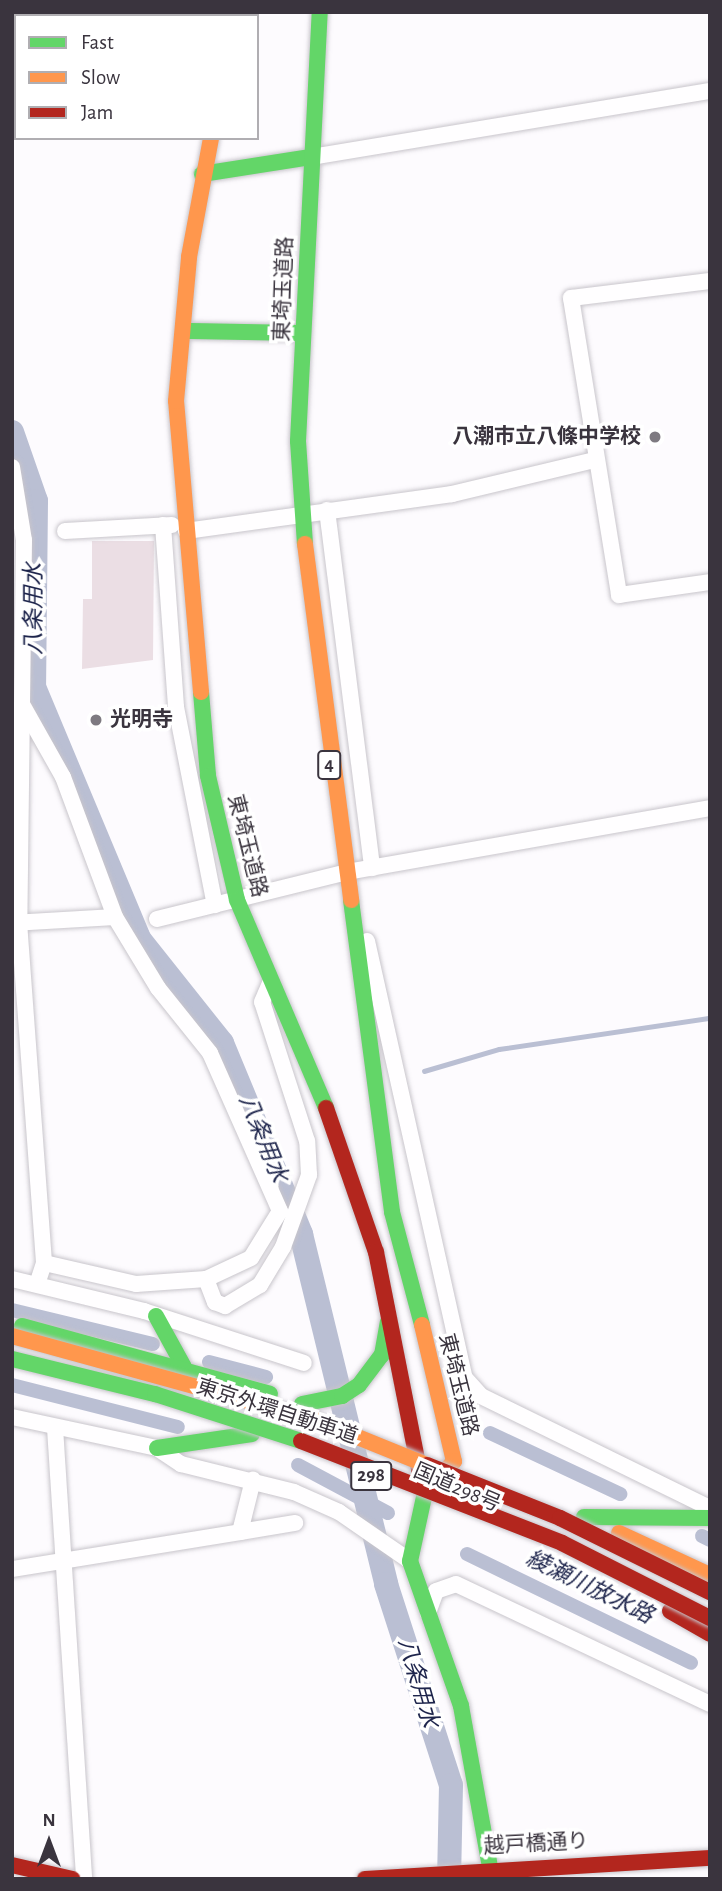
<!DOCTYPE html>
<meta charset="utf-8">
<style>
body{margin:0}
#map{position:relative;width:722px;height:1891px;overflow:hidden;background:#fdfbfe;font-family:"Alegreya Sans","Noto Sans JP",sans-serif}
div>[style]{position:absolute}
.green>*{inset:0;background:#ebdee4}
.stream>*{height:4.5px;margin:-2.25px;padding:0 2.25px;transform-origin:2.25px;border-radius:2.25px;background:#babfd3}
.canal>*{height:14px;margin:-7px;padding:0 7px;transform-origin:7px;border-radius:7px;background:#babfd3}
.river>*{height:24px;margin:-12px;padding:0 12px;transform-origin:12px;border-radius:12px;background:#babfd3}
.roads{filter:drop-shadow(0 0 2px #c8c5cb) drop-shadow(0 0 2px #c8c5cb)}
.street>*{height:16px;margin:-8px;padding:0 8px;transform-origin:8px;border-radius:8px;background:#fffeff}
.fast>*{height:16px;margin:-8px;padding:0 8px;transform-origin:8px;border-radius:8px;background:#63d668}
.slow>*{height:16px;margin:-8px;padding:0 8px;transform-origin:8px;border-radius:8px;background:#ff974d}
.jam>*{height:16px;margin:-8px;padding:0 8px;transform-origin:8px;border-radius:8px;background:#b3261e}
.bridges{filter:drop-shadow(0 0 2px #c8c5cb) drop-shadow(0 0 2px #c8c5cb)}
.fast-bridge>*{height:16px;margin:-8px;padding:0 8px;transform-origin:8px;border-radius:8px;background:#63d668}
.slow-bridge>*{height:16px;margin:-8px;padding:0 8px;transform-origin:8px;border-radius:8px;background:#ff974d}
.jam-bridge>*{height:16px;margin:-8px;padding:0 8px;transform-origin:8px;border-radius:8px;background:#b3261e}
.dots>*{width:19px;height:19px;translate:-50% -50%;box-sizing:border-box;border:4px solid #fff;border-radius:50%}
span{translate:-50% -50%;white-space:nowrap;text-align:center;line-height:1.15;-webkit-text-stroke:7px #fff;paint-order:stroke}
.shield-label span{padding:2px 5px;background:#fff;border:2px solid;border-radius:5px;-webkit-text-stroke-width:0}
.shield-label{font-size:19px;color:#3a343e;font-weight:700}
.street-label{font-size:21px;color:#3a343e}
.poi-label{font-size:21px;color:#3a343e;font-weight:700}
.right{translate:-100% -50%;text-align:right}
.left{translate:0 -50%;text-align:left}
.water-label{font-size:23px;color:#1e254c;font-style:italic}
.frame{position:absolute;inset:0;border:14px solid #3a343e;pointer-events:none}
.legend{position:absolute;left:14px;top:14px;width:245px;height:126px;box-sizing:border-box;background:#fff;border:2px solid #b0aeb2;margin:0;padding:9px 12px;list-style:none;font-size:21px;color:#3a343e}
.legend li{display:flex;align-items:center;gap:14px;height:35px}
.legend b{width:35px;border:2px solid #b0aeb2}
.north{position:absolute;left:14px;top:1807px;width:70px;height:70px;-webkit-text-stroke:5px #fff;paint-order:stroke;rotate:0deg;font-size:19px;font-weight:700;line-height:28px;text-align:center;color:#3a343e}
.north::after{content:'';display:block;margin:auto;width:24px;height:32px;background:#3a343e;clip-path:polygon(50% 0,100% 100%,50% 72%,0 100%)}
</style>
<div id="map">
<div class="green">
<div style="clip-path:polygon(92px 541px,154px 541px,153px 660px,82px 669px,83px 599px,92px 599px)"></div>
</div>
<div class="stream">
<div style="left:424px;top:1071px;width:78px;rotate:-16.3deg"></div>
<div style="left:499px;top:1049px;width:213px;rotate:-8.4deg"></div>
</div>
<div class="canal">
<div style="left:12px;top:1310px;width:145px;rotate:13.6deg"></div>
<div style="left:209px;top:1362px;width:59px;rotate:14.7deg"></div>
<div style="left:12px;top:1385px;width:171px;rotate:14.2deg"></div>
<div style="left:490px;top:1433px;width:144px;rotate:25.1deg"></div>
<div style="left:298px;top:1465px;width:102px;rotate:28.1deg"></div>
<div style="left:702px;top:1536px;width:9px;rotate:27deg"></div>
<div style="left:467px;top:1554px;width:249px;rotate:25.9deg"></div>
</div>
<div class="river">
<div style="left:12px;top:432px;width:73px;rotate:70.8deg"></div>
<div style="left:36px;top:501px;width:186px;rotate:90.6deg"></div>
<div style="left:34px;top:687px;width:274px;rotate:67.3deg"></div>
<div style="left:140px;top:940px;width:132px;rotate:51.5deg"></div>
<div style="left:222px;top:1043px;width:207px;rotate:67.5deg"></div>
<div style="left:301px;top:1234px;width:360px;rotate:76.3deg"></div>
<div style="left:386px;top:1584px;width:211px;rotate:72.1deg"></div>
<div style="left:451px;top:1785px;width:94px;rotate:91.2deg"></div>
</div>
<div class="roads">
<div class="street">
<div style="left:311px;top:157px;width:404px;rotate:-9.4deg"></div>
<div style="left:710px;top:281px;width:140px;rotate:173deg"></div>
<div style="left:571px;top:298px;width:301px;rotate:80.8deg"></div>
<div style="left:619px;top:595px;width:92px;rotate:-8.1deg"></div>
<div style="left:12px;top:467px;width:74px;rotate:80.7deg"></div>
<div style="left:24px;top:540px;width:382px;rotate:90.7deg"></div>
<div style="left:19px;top:922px;width:342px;rotate:85.8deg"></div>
<div style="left:44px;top:1263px;width:19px;rotate:108deg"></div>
<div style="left:327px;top:510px;width:361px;rotate:82.8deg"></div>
<div style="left:163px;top:525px;width:182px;rotate:85.9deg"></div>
<div style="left:176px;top:707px;width:202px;rotate:78.9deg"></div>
<div style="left:65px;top:531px;width:107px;rotate:-3.2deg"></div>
<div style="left:186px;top:531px;width:269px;rotate:-7.9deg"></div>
<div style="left:452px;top:494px;width:147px;rotate:-13.4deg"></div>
<div style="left:23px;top:706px;width:81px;rotate:60.6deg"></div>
<div style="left:63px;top:777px;width:149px;rotate:69.6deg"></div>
<div style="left:115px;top:917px;width:83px;rotate:58.8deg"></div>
<div style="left:158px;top:988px;width:83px;rotate:51.3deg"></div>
<div style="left:210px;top:1053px;width:173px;rotate:66.1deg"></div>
<div style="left:280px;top:1211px;width:55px;rotate:121.7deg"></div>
<div style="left:251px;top:1258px;width:50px;rotate:155deg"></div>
<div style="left:206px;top:1279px;width:70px;rotate:175.9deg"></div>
<div style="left:136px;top:1284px;width:94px;rotate:-167.1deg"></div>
<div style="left:157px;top:919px;width:196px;rotate:-13.9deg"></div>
<div style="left:347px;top:872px;width:369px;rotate:-10deg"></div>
<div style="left:12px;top:923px;width:103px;rotate:-3.3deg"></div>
<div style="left:367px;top:941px;width:448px;rotate:77.4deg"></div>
<div style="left:465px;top:1378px;width:24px;rotate:48deg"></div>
<div style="left:481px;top:1396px;width:255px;rotate:26.1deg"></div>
<div style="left:12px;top:1279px;width:136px;rotate:13.6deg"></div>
<div style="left:144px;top:1311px;width:168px;rotate:18deg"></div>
<div style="left:206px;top:1279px;width:25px;rotate:69deg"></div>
<div style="left:215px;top:1302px;width:11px;rotate:22deg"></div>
<div style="left:225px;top:1306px;width:41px;rotate:-31deg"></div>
<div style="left:260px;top:1285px;width:44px;rotate:-58.8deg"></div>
<div style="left:283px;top:1247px;width:77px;rotate:-70.1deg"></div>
<div style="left:309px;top:1175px;width:34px;rotate:-93deg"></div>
<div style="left:307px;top:1141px;width:146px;rotate:-107.9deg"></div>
<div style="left:262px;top:1002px;width:23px;rotate:-67deg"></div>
<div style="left:12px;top:1417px;width:148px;rotate:12.1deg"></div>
<div style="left:157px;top:1448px;width:29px;rotate:34deg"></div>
<div style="left:181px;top:1464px;width:116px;rotate:13.9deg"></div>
<div style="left:294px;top:1492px;width:49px;rotate:24deg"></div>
<div style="left:339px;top:1512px;width:86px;rotate:34.6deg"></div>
<div style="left:55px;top:1428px;width:452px;rotate:86.3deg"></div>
<div style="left:240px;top:1532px;width:56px;rotate:-9.3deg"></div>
<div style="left:12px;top:1569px;width:231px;rotate:-9.2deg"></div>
<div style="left:240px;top:1532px;width:54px;rotate:-76deg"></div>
<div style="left:428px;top:1613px;width:23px;rotate:-70deg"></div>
<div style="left:436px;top:1591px;width:21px;rotate:-19deg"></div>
<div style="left:456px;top:1584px;width:281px;rotate:25.3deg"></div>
</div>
<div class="fast">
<div style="left:235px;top:16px;width:4px;rotate:-76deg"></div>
<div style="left:202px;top:174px;width:110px;rotate:-8.9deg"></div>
<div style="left:186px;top:331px;width:117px;rotate:1deg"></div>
<div style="left:305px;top:544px;width:103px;rotate:-93.9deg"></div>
<div style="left:298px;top:441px;width:430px;rotate:-87.1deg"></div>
<div style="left:201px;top:692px;width:84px;rotate:85.2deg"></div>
<div style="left:208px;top:776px;width:127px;rotate:76.8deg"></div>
<div style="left:237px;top:900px;width:226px;rotate:66.8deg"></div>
<div style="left:351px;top:900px;width:315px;rotate:82.5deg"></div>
<div style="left:392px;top:1212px;width:117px;rotate:75.1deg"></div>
<div style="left:156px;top:1316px;width:58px;rotate:61.2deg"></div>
<div style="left:22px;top:1326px;width:257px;rotate:15.3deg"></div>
<div style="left:302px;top:1404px;width:41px;rotate:-11.3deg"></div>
<div style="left:342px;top:1396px;width:20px;rotate:-33deg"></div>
<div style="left:359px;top:1385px;width:38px;rotate:-53deg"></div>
<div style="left:382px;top:1355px;width:34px;rotate:-80deg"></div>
<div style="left:157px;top:1448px;width:96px;rotate:-8.4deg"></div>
<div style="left:424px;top:1497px;width:66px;rotate:102.3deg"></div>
<div style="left:410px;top:1561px;width:154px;rotate:70.6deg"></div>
<div style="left:461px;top:1706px;width:164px;rotate:79.8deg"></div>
<div style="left:584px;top:1517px;width:126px;rotate:0.5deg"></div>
</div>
<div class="slow">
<div style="left:305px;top:544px;width:359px;rotate:82.6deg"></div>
<div style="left:201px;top:692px;width:292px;rotate:-94.9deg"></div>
<div style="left:176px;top:401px;width:145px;rotate:-84.8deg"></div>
<div style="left:189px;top:257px;width:121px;rotate:-79.5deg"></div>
<div style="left:422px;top:1325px;width:140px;rotate:76.8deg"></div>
<div style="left:454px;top:1461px;width:37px;rotate:131deg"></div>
<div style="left:619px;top:1533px;width:100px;rotate:24.8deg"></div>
</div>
<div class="jam">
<div style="left:326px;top:1108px;width:152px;rotate:70.9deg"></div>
<div style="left:376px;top:1252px;width:237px;rotate:78.8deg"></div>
<div style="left:670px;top:1611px;width:46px;rotate:29.9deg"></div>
<div style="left:12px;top:1865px;width:62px;rotate:13.1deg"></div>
<div style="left:365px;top:1879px;width:346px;rotate:-3.5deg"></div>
</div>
</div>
<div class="bridges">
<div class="fast-bridge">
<div style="left:12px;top:1359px;width:147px;rotate:13.8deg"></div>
<div style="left:155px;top:1394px;width:153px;rotate:17.8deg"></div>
</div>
<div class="slow-bridge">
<div style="left:12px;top:1336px;width:312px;rotate:15.4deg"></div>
<div style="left:313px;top:1419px;width:123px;rotate:22deg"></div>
</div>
<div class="jam-bridge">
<div style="left:301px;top:1441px;width:280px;rotate:21.3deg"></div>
<div style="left:562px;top:1543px;width:166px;rotate:26.9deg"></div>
<div style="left:427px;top:1465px;width:143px;rotate:21.7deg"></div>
<div style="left:560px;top:1518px;width:167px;rotate:26.3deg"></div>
</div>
</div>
<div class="dots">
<div style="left:655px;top:437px;background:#7e7a81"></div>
<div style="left:96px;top:720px;background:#7e7a81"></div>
</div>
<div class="shield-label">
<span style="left:329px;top:765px">4</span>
<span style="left:371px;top:1476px">298</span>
</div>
<div class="street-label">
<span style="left:284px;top:289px;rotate:-88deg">東埼玉道路</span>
<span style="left:247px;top:846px;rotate:76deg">東埼玉道路</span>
<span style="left:458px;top:1385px;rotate:76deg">東埼玉道路</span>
<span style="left:277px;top:1412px;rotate:18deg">東京外環自動車道</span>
<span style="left:457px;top:1488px;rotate:23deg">国道298号</span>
<span style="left:536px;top:1844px;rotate:-3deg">越戸橋通り</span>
</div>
<div class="poi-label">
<span class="right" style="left:641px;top:437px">八潮市立八條中学校</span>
<span class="left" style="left:110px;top:720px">光明寺</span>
</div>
<div class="water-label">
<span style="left:35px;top:609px;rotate:-90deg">八条用水</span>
<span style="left:262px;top:1139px;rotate:68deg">八条用水</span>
<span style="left:589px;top:1588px;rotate:26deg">綾瀬川放水路</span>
<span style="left:417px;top:1683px;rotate:74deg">八条用水</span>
</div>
<div class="frame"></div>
<ul class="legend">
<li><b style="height:9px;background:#63d668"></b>Fast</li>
<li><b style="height:9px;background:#ff974d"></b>Slow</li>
<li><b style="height:9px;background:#b3261e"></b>Jam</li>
</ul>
<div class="north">N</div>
</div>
